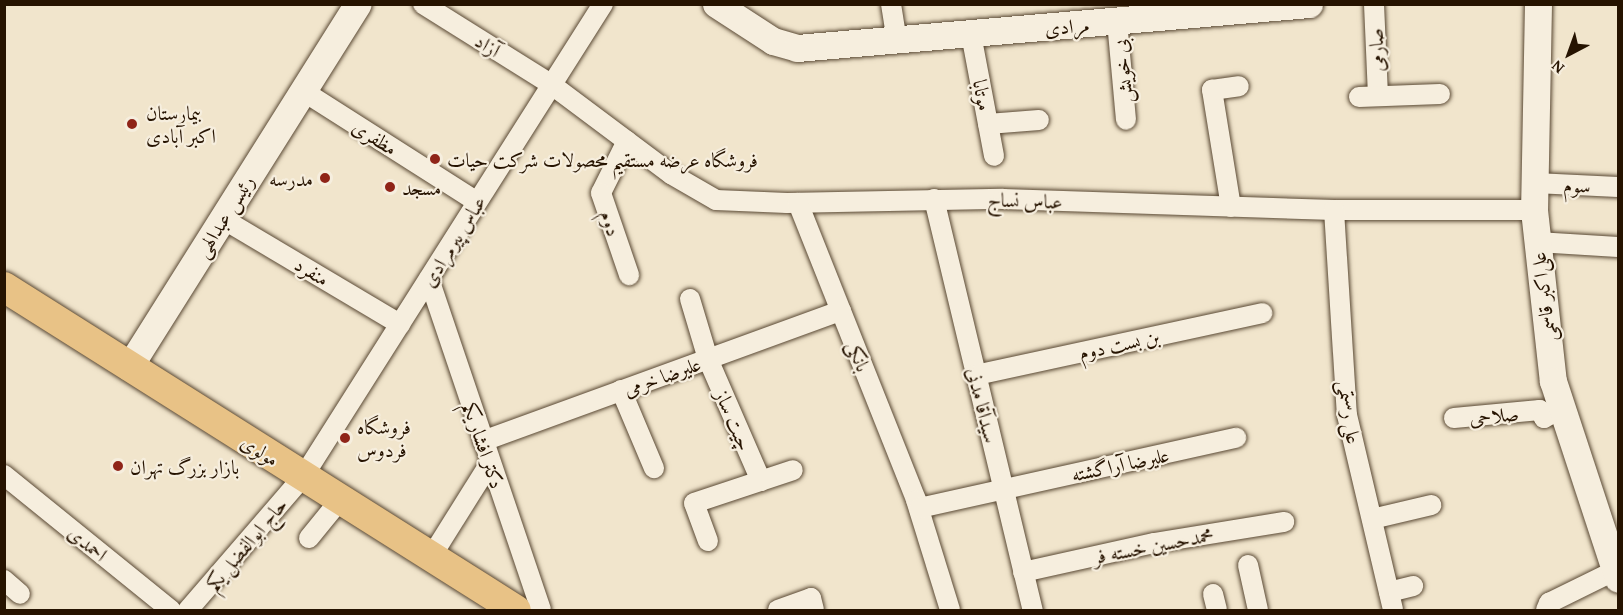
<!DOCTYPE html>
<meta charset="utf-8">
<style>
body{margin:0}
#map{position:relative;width:1623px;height:615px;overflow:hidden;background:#f1e5cc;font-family:"Gentium Book Plus",Amiri,serif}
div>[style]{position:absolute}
.roads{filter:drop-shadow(0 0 2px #594833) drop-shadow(0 0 2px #594833)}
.street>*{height:20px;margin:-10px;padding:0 10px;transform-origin:10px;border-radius:10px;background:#f6eede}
.secondary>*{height:27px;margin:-13.5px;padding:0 13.5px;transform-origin:13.5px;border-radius:13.5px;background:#f6eede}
.primary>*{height:30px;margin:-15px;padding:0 15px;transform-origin:15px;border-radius:15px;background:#e8c286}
.dots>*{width:16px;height:16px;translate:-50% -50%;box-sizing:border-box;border:3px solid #f6eede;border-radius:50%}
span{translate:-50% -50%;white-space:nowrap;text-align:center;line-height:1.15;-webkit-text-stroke:4.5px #f6eede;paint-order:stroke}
.street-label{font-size:20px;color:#261300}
.poi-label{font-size:20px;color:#261300}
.left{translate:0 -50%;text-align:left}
.right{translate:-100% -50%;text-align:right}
.frame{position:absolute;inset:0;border:6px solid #261300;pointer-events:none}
.north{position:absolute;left:1539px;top:24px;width:60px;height:60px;-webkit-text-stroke:4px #f6eede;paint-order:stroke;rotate:221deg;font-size:16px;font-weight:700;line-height:24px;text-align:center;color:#261300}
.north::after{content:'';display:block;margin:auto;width:21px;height:27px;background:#261300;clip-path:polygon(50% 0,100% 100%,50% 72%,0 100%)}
</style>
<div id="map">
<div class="roads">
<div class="street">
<div style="left:423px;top:4px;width:152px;rotate:32.1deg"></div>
<div style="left:552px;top:85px;width:149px;rotate:36.8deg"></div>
<div style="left:671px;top:174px;width:52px;rotate:30deg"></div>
<div style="left:716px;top:200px;width:71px;rotate:2.4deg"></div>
<div style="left:787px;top:203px;width:216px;rotate:-1.1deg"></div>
<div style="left:1003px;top:199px;width:331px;rotate:1.9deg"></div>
<div style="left:1334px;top:210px;width:200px"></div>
<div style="left:891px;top:4px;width:37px;rotate:81deg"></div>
<div style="left:1374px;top:4px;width:92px;rotate:87.5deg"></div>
<div style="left:1117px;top:21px;width:99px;rotate:84.8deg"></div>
<div style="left:971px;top:34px;width:124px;rotate:79.3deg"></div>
<div style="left:303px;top:91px;width:206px;rotate:32.5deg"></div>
<div style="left:1359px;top:97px;width:81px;rotate:-2.1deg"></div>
<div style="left:988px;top:124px;width:51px;rotate:-4.5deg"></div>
<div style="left:627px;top:141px;width:58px;rotate:116.6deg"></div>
<div style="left:601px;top:193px;width:87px;rotate:71.1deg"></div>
<div style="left:1535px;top:183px;width:83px;rotate:2.8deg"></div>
<div style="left:934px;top:199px;width:423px;rotate:76.5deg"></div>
<div style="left:798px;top:203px;width:320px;rotate:68.3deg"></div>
<div style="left:916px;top:500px;width:115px;rotate:72.8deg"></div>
<div style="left:1231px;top:207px;width:119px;rotate:-99.2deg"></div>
<div style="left:1212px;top:90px;width:27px;rotate:-8deg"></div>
<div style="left:1334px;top:210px;width:205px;rotate:86.4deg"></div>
<div style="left:1347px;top:415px;width:200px;rotate:76.7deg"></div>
<div style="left:223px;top:219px;width:206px;rotate:30.7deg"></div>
<div style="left:1537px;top:242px;width:81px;rotate:3.5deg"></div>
<div style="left:429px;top:279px;width:349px;rotate:71.3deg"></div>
<div style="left:690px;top:299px;width:63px;rotate:73.3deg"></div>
<div style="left:708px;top:359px;width:133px;rotate:66.5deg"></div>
<div style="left:976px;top:375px;width:293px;rotate:-12.2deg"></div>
<div style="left:621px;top:390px;width:85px;rotate:67.1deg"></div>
<div style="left:1454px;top:418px;width:86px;rotate:-5.3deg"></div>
<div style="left:1540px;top:410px;width:9px;rotate:63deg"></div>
<div style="left:1544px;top:418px;width:21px;rotate:-28deg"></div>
<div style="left:483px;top:441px;width:381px;rotate:-20deg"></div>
<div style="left:4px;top:475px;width:215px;rotate:39deg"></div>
<div style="left:919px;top:508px;width:325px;rotate:-12.5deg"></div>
<div style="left:1372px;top:519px;width:61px;rotate:-13.3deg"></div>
<div style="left:309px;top:538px;width:49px;rotate:-50.8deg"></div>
<div style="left:708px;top:541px;width:40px;rotate:-110.2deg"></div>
<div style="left:694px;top:503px;width:104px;rotate:-18.4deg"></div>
<div style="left:431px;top:557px;width:111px;rotate:-57.9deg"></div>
<div style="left:1248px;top:565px;width:46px;rotate:77.5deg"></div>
<div style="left:1023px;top:572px;width:134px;rotate:-12.5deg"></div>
<div style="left:1154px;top:543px;width:132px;rotate:-9.2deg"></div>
<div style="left:4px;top:580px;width:21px;rotate:41deg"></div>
<div style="left:1389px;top:592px;width:25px;rotate:-14deg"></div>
<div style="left:1213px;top:594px;width:16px;rotate:76deg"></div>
<div style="left:188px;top:610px;width:176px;rotate:-49.2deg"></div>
<div style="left:303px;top:477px;width:560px;rotate:-57.62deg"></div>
<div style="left:778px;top:610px;width:35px;rotate:-20deg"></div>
<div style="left:811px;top:598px;width:12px;rotate:76deg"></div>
<div style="left:1546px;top:610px;width:8px;rotate:-67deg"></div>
<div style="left:1549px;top:603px;width:75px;rotate:-26.2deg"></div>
</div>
<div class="secondary">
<div style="left:716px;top:4px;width:68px;rotate:33deg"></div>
<div style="left:773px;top:41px;width:25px;rotate:16deg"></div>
<div style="left:797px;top:48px;width:514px;rotate:-4.91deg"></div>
<div style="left:1538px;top:4px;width:206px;rotate:91.1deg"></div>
<div style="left:1534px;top:210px;width:172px;rotate:83.7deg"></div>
<div style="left:1553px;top:381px;width:208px;rotate:71.8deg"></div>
<div style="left:129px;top:367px;width:429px;rotate:-57.8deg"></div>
</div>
<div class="primary">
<div style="left:4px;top:287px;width:605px;rotate:32.25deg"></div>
</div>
</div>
<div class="dots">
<div style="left:132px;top:124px;background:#8f2418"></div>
<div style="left:435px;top:159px;background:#8f2418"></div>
<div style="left:325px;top:178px;background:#8f2418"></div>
<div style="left:390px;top:187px;background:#8f2418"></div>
<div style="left:345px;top:438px;background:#8f2418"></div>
<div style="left:118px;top:466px;background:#8f2418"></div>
</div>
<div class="street-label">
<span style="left:1067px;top:26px;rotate:-5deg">مرادی</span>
<span style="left:488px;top:45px;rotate:32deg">آزاد</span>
<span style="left:1376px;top:50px;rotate:-93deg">صارمی</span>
<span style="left:1122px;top:71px;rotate:-95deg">بی خویش</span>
<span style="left:983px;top:95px;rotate:79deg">موتابا</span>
<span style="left:375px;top:137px;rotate:32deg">مظفری</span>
<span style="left:1577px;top:185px;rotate:3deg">سوم</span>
<span style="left:1025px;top:200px;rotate:2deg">عباس نساج</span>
<span style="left:224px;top:216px;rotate:-58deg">رئیس عبدالهی</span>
<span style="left:611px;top:223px;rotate:71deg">دوم</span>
<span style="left:453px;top:241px;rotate:-58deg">عباس پیرمرادی</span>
<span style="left:312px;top:271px;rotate:31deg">منفرد</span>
<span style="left:1543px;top:297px;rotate:-97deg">علی‌اکبر قاسمی</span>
<span style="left:1119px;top:344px;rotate:-12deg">بن بست دوم</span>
<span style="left:859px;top:356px;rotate:68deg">بانکی</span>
<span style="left:662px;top:376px;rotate:-20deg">علیرضا خرمی</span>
<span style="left:983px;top:405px;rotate:76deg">سیدآقا مدنی</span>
<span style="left:1350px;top:412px;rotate:82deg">علی رستمی</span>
<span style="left:1494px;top:415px;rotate:-5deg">صلاحی</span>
<span style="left:734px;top:420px;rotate:67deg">چیت ساز</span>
<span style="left:484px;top:445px;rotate:71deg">دکتر افشار یکم</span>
<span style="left:260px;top:450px;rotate:32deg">مولوی</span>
<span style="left:1120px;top:464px;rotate:-12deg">علیرضا آراگشته</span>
<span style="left:88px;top:543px;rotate:39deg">احمدی</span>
<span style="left:246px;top:544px;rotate:-50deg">حاج ابوالفضل یکم</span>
<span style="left:1153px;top:545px;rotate:-11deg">محمدحسین خسته فر</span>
</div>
<div class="poi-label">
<span class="left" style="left:146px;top:124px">بیمارستان<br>اکبر آبادی</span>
<span class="left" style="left:447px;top:159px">فروشگاه عرضه مستقیم محصولات شرکت حیات</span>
<span class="right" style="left:313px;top:178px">مدرسه</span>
<span class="left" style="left:402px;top:187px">مسجد</span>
<span class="left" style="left:357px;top:438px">فروشگاه<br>فردوس</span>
<span class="left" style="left:130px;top:466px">بازار بزرگ تهران</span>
</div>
<div class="frame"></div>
<div class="north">N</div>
</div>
